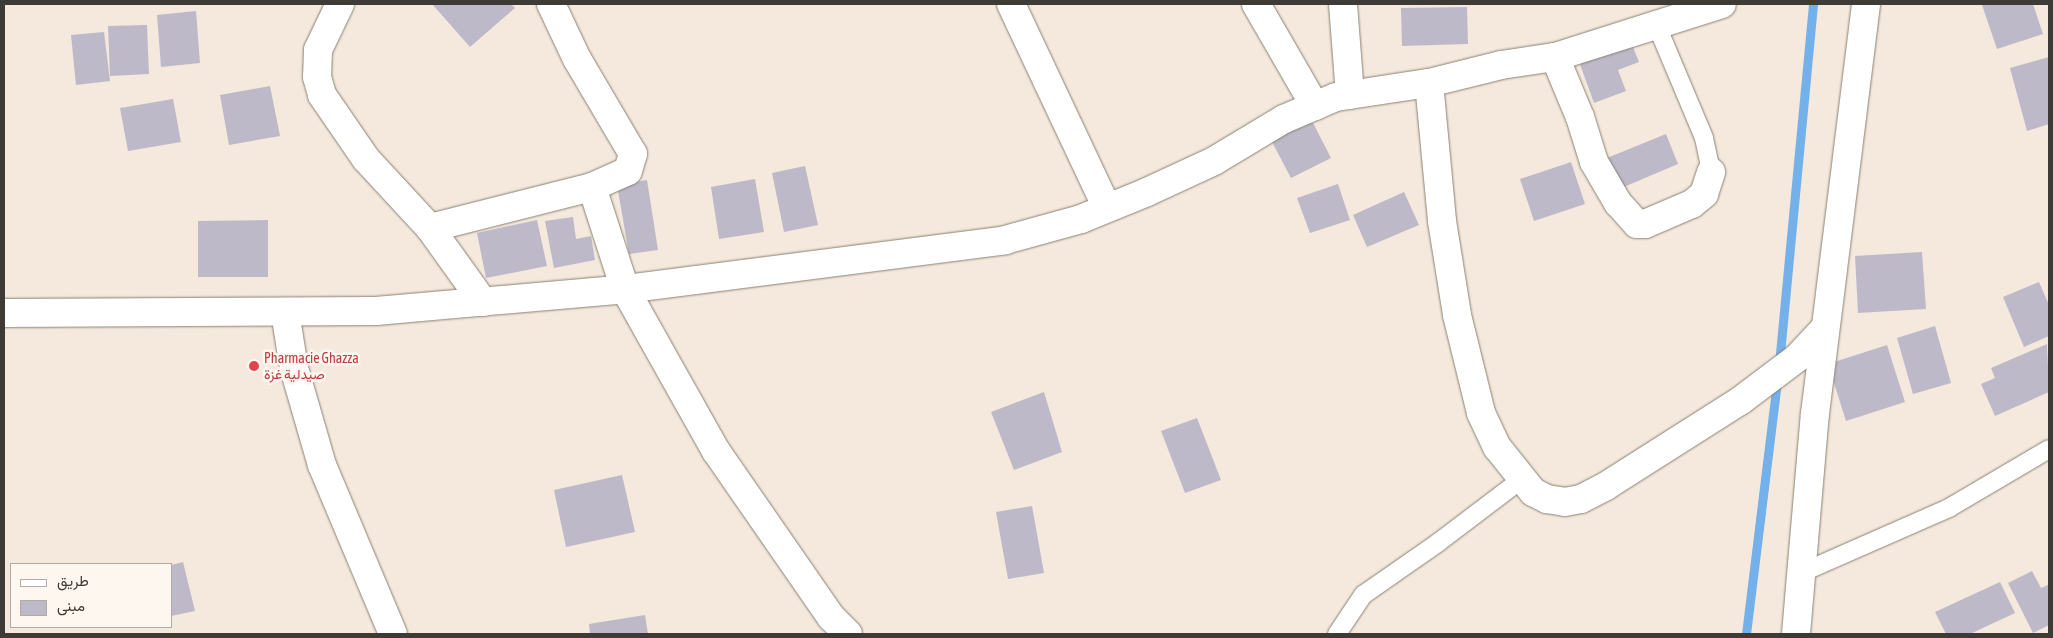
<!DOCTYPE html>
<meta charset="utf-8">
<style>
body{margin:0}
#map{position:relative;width:2053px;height:638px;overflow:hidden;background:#f4e9dc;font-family:"Asap Condensed",Vazirmatn,sans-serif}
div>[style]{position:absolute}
.stream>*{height:9px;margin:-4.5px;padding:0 4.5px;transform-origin:4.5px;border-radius:4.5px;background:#74b1eb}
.building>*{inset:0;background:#bdb9c8}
.roads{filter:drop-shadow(0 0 1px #8a8074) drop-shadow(0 0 1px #8a8074)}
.service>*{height:18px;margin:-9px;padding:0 9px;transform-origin:9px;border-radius:9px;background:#fff}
.minor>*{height:28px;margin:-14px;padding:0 14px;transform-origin:14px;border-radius:14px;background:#fff}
.dots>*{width:14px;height:14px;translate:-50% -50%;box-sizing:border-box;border:2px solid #fef7ef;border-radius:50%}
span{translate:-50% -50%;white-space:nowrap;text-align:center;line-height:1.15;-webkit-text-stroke:5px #fef7ef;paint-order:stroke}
.health-label{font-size:14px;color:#be3a42}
.left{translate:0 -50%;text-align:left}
.frame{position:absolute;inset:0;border:5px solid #3e3a35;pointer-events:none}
.legend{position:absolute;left:10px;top:563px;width:162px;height:65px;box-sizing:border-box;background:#fef7ef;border:1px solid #b1aba5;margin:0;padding:6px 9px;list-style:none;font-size:15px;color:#3e3a35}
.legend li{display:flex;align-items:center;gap:10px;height:25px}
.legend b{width:25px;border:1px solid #b1aba5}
</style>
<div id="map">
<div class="stream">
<div style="left:1779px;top:364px;width:362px;rotate:-84.6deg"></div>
<div style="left:1746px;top:634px;width:256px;rotate:-83deg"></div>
</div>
<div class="building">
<div style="clip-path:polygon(432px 4px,511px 4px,515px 8px,470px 47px)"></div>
<div style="clip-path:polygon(1987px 4px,2033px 4px,2043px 34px,1997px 49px,1982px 5px)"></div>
<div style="clip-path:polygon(1467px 7px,1468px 44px,1402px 46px,1401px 8px)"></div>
<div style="clip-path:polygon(196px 11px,200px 63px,161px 67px,157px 15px)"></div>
<div style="clip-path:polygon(147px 25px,149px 74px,110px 76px,108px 26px)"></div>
<div style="clip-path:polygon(104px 32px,110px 81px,76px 85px,71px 35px)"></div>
<div style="clip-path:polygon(1630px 40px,1639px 62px,1618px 70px,1626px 91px,1594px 103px,1578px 59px)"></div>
<div style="clip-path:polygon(2049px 57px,2049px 124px,2027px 131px,2010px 68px)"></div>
<div style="clip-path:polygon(270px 86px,280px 136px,229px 145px,220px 95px)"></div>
<div style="clip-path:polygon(173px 99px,181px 142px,128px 151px,120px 108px)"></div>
<div style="clip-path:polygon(1310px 117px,1331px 158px,1291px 178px,1270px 138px)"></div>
<div style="clip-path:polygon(1666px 134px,1678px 164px,1619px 189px,1607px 158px)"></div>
<div style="clip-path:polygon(1571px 162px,1585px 204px,1534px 221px,1520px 179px)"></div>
<div style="clip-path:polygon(805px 166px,818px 225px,784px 232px,772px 173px)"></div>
<div style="clip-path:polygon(755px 179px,764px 232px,719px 239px,711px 187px)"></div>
<div style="clip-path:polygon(647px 180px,658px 250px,629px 254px,617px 185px)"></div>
<div style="clip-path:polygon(1338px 184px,1350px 220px,1310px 233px,1297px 198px)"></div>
<div style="clip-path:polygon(1404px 192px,1419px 225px,1367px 247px,1353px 215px)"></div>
<div style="clip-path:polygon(573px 217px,576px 239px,591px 236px,595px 260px,554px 268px,545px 221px)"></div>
<div style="clip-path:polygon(268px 220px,268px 277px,198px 277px,198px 221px)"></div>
<div style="clip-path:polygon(537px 220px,547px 266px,486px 278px,477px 233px)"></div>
<div style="clip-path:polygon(1922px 252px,1926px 309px,1858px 313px,1855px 256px)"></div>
<div style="clip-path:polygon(2039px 282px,2049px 305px,2049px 336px,2024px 347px,2003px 297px)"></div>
<div style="clip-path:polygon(1935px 326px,1951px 383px,1913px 394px,1897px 338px)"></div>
<div style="clip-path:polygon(2047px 344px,2049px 392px,1995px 416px,1981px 384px,1995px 378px,1991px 368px)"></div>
<div style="clip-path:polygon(1887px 345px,1905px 402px,1846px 421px,1828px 364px)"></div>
<div style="clip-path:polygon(1044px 392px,1062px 452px,1014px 470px,991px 412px)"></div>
<div style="clip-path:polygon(1197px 418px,1221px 480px,1185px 493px,1161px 431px)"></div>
<div style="clip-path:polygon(622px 475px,635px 532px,566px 547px,554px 490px)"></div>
<div style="clip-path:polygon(1032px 506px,1044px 573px,1008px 579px,996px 512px)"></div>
<div style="clip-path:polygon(183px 562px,195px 611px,171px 616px,171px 565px)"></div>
<div style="clip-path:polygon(2032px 571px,2041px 588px,2048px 585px,2049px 588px,2049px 625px,2033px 633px,2008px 583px)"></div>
<div style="clip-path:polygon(2000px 582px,2015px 613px,1970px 634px,1946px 634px,1935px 612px)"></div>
<div style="clip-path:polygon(645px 615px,648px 634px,590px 634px,589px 624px)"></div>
</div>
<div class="roads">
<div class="service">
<div style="left:1657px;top:26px;width:121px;rotate:67.2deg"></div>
<div style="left:1704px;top:138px;width:35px;rotate:78deg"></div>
<div style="left:1801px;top:573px;width:162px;rotate:-23.7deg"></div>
<div style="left:1949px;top:508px;width:116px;rotate:-30.5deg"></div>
<div style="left:1337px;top:634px;width:47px;rotate:-56.3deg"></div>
<div style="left:1363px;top:595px;width:93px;rotate:-34.9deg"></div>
<div style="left:1439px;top:542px;width:104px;rotate:-37.2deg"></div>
</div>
<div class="minor">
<div style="left:340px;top:4px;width:51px;rotate:115.6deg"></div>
<div style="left:318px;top:50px;width:27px;rotate:92deg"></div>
<div style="left:317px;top:77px;width:19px;rotate:74deg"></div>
<div style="left:322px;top:95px;width:78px;rotate:55.5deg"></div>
<div style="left:366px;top:159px;width:94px;rotate:47.2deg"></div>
<div style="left:430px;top:228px;width:91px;rotate:54.4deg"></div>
<div style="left:1011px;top:4px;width:225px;rotate:64.8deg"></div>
<div style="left:1256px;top:4px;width:118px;rotate:60deg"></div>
<div style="left:1343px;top:4px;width:91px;rotate:85.6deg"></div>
<div style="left:1555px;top:57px;width:65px;rotate:67.4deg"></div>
<div style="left:1580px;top:117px;width:47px;rotate:72.7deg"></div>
<div style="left:1594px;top:162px;width:48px;rotate:59.7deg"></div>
<div style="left:1618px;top:203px;width:28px;rotate:48deg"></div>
<div style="left:1637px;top:224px;width:8px"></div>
<div style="left:1645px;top:224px;width:51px;rotate:-23.1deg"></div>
<div style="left:1692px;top:204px;width:16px;rotate:-40deg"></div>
<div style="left:1704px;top:194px;width:23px;rotate:-72deg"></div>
<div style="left:1429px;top:83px;width:139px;rotate:84.6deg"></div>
<div style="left:1442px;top:221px;width:95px;rotate:80.9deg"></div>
<div style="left:1457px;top:315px;width:101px;rotate:76.2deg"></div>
<div style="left:1481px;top:413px;width:38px;rotate:65deg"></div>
<div style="left:1497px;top:447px;width:58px;rotate:51.3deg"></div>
<div style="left:1533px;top:492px;width:16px;rotate:27deg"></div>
<div style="left:1547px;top:499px;width:18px;rotate:9deg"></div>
<div style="left:1565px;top:502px;width:16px;rotate:-11deg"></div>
<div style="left:1581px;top:499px;width:28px;rotate:-27deg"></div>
<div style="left:1606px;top:486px;width:159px;rotate:-32.4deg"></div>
<div style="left:1740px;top:401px;width:71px;rotate:-37deg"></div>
<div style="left:1797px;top:358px;width:40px;rotate:-47deg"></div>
<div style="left:592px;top:187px;width:107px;rotate:72.1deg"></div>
<div style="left:625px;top:289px;width:186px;rotate:60.7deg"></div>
<div style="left:716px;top:451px;width:202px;rotate:55.3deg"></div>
<div style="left:831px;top:617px;width:24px;rotate:45deg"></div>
<div style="left:430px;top:228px;width:167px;rotate:-14.2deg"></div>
<div style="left:592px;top:187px;width:39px;rotate:-24deg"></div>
<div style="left:628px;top:171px;width:18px;rotate:-74deg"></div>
<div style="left:633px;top:154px;width:110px;rotate:-120.5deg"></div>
<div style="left:577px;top:59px;width:61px;rotate:-115.3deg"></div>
<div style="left:285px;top:312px;width:57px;rotate:80.9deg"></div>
<div style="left:294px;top:368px;width:101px;rotate:73.9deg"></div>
<div style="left:322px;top:465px;width:183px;rotate:67.2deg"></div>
<div style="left:4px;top:313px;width:372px;rotate:-0.3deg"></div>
<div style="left:376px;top:311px;width:250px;rotate:-5deg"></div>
<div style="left:625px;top:289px;width:383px;rotate:-7.3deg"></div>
<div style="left:1005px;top:240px;width:79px;rotate:-15.4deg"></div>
<div style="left:1081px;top:219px;width:71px;rotate:-22.2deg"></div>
<div style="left:1147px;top:192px;width:74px;rotate:-24.8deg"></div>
<div style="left:1214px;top:161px;width:82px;rotate:-31deg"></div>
<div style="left:1284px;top:119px;width:56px;rotate:-22.9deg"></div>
<div style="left:1336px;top:97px;width:94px;rotate:-8.6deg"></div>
<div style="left:1429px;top:83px;width:74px;rotate:-14deg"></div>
<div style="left:1501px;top:65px;width:55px;rotate:-8.4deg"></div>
<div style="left:1555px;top:57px;width:175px;rotate:-17.6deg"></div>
<div style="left:1796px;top:634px;width:221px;rotate:-85.1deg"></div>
<div style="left:1815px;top:414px;width:413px;rotate:-82.9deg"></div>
</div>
</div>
<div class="dots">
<div style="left:254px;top:366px;background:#e0444e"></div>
</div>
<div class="health-label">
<span class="left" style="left:264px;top:366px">Pharmacie Ghazza<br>صيدلية غزة</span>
</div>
<div class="frame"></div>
<ul class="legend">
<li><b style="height:6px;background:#fff"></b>طريق</li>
<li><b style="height:14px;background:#bdb9c8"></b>مبنى</li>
</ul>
</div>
